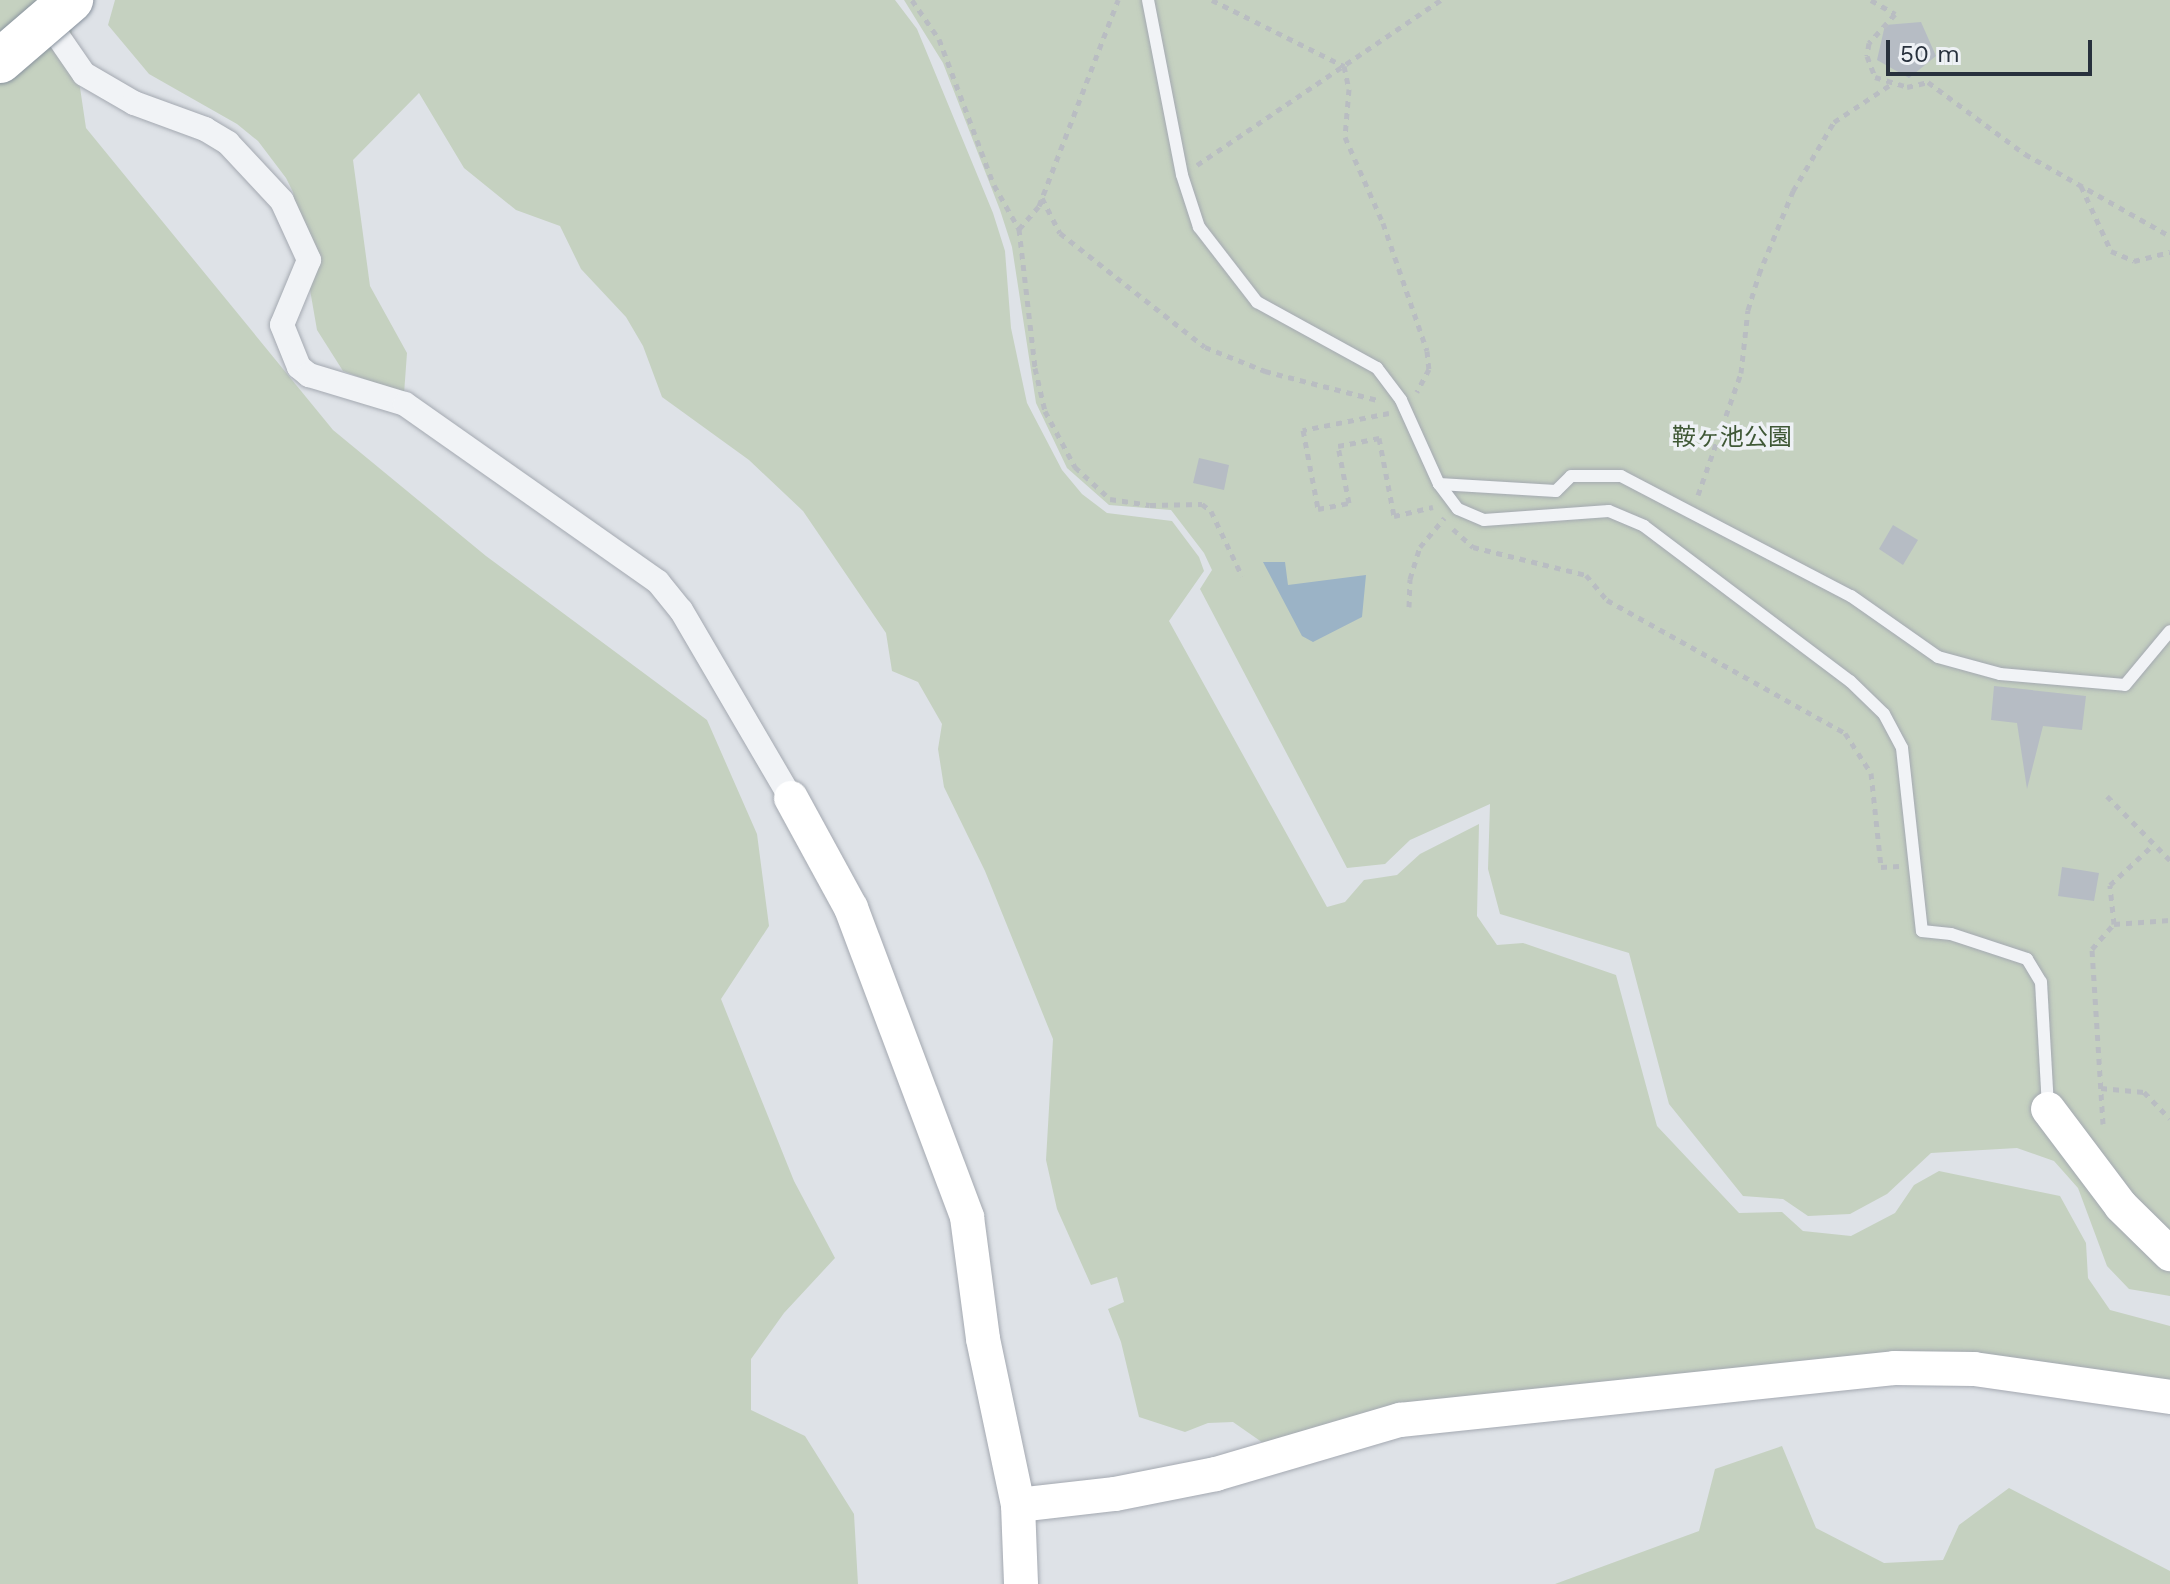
<!DOCTYPE html>
<meta charset="utf-8">
<style>
body{margin:0}
#map{position:relative;width:2170px;height:1584px;overflow:hidden;background:#dee2e7;font-family:"Work Sans","Noto Sans JP",sans-serif}
div>[style]{position:absolute}
.green>*{inset:0;background:#c5d1c0}
.water>*{inset:0;background:#9bb3c6}
.building>*{inset:0;background:#b6bcc4}
.path>*{height:5px;margin-top:-2.5px;transform-origin:0;background:repeating-linear-gradient(90deg,#b9bdc2 0 6px,transparent 0 12px)}
.roads{filter:drop-shadow(0 0 2px #a4a9b1) drop-shadow(0 0 2px #a4a9b1)}
.lane>*{height:12px;margin:-6px;padding:0 6px;transform-origin:6px;border-radius:6px;background:#f1f3f6}
.street>*{height:24px;margin:-12px;padding:0 12px;transform-origin:12px;border-radius:12px;background:#f1f3f6}
.secondary>*{height:34px;margin:-17px;padding:0 17px;transform-origin:17px;border-radius:17px;background:#fff}
.bridges{filter:drop-shadow(0 0 2px #87919d) drop-shadow(0 0 2px #87919d)}
.highway-bridge>*{height:44px;margin:-22px;padding:0 22px;transform-origin:22px;border-radius:22px;background:#fff}
span{translate:-50% -50%;white-space:nowrap;text-align:center;line-height:1.15;-webkit-text-stroke:7px #eef1f5;paint-order:stroke}
.park-label{font-size:24px;color:#3f5836}
.scale{position:absolute;left:1886px;top:40px;width:206px;height:36px;box-sizing:border-box;border:4px solid #28313d;border-top:0;padding-left:10px;font-size:24px;line-height:28px;white-space:nowrap;color:#28313d;-webkit-text-stroke:6px #eef1f5;paint-order:stroke}
</style>
<div id="map">
<div class="green">
<div style="clip-path:polygon(0 0,67px 0,86px 128px,333px 430px,486px 556px,707px 720px,757px 834px,769px 926px,721px 999px,794px 1181px,835px 1258px,784px 1313px,751px 1359px,751px 1410px,805px 1436px,854px 1514px,858px 1584px,0 1584px)"></div>
<div style="clip-path:polygon(115px 0,895px 0,917px 29px,993px 213px,1005px 251px,1011px 328px,1027px 403px,1062px 470px,1082px 494px,1107px 513px,1172px 521px,1199px 557px,1204px 571px,1169px 621px,1327px 907px,1345px 902px,1364px 880px,1397px 875px,1420px 854px,1479px 824px,1477px 916px,1497px 945px,1523px 943px,1616px 975px,1657px 1126px,1739px 1213px,1782px 1212px,1803px 1231px,1851px 1236px,1895px 1213px,1914px 1185px,1939px 1171px,2060px 1196px,2086px 1243px,2088px 1278px,2110px 1310px,2170px 1326px,2170px 1387px,1907px 1355px,1266px 1445px,1233px 1422px,1208px 1423px,1185px 1432px,1139px 1417px,1121px 1342px,1108px 1309px,1124px 1302px,1117px 1277px,1091px 1285px,1057px 1209px,1046px 1160px,1053px 1039px,985px 871px,944px 787px,938px 749px,942px 724px,918px 682px,892px 671px,886px 633px,803px 511px,749px 460px,662px 397px,643px 346px,626px 317px,581px 269px,560px 226px,516px 210px,464px 168px,419px 93px,353px 160px,370px 286px,407px 353px,404px 394px,343px 371px,317px 330px,293px 192px,286px 178px,258px 141px,237px 124px,149px 74px,108px 25px)"></div>
<div style="clip-path:polygon(904px 0,2170px 0,2170px 1296px,2129px 1289px,2107px 1266px,2078px 1188px,2054px 1161px,2017px 1148px,1931px 1153px,1887px 1194px,1850px 1214px,1808px 1216px,1783px 1199px,1743px 1196px,1669px 1104px,1629px 953px,1500px 914px,1488px 869px,1490px 804px,1410px 840px,1385px 864px,1347px 868px,1200px 589px,1212px 570px,1204px 553px,1171px 510px,1109px 505px,1067px 468px,1036px 403px,1012px 247px,1000px 210px,943px 63px)"></div>
<div style="clip-path:polygon(1782px 1446px,1816px 1528px,1884px 1563px,1943px 1560px,1959px 1525px,2009px 1488px,2170px 1571px,2170px 1584px,1555px 1584px,1699px 1531px,1715px 1469px)"></div>
</div>
<div class="water">
<div style="clip-path:polygon(1263px 562px,1285px 562px,1288px 585px,1366px 575px,1362px 617px,1313px 642px,1302px 636px)"></div>
</div>
<div class="building">
<div style="clip-path:polygon(1921px 22px,1936px 56px,1909px 78px,1877px 60px,1885px 25px)"></div>
<div style="clip-path:polygon(1199px 458px,1229px 465px,1224px 490px,1193px 483px)"></div>
<div style="clip-path:polygon(1893px 525px,1918px 540px,1903px 565px,1879px 549px)"></div>
<div style="clip-path:polygon(1994px 686px,2086px 696px,2082px 730px,2043px 726px,2027px 789px,2017px 723px,1991px 720px)"></div>
<div style="clip-path:polygon(2062px 867px,2099px 873px,2094px 901px,2058px 896px)"></div>
</div>
<div class="path">
<div style="left:912px;top:0;width:47px;rotate:55.3deg"></div>
<div style="left:939px;top:39px;width:156px;rotate:69.4deg"></div>
<div style="left:994px;top:185px;width:51px;rotate:60.4deg"></div>
<div style="left:1019px;top:229px;width:140px;rotate:83.4deg"></div>
<div style="left:1035px;top:368px;width:44px;rotate:76.9deg"></div>
<div style="left:1045px;top:411px;width:64px;rotate:61.8deg"></div>
<div style="left:1075px;top:467px;width:47px;rotate:42.4deg"></div>
<div style="left:1110px;top:499px;width:40px;rotate:8.5deg"></div>
<div style="left:1150px;top:505px;width:52px;rotate:-1.1deg"></div>
<div style="left:1202px;top:504px;width:11px;rotate:38deg"></div>
<div style="left:1211px;top:511px;width:72px;rotate:64.5deg"></div>
<div style="left:1212px;top:0;width:148px;rotate:26.6deg"></div>
<div style="left:1344px;top:66px;width:24px;rotate:78deg"></div>
<div style="left:1349px;top:89px;width:48px;rotate:94.8deg"></div>
<div style="left:1345px;top:137px;width:94px;rotate:66.2deg"></div>
<div style="left:1383px;top:223px;width:135px;rotate:71deg"></div>
<div style="left:1427px;top:351px;width:18px;rotate:84deg"></div>
<div style="left:1429px;top:369px;width:26px;rotate:118deg"></div>
<div style="left:1871px;top:0;width:28px;rotate:30deg"></div>
<div style="left:1895px;top:14px;width:39px;rotate:132deg"></div>
<div style="left:1869px;top:43px;width:13px;rotate:99deg"></div>
<div style="left:1867px;top:56px;width:22px;rotate:69deg"></div>
<div style="left:1875px;top:77px;width:34px;rotate:17deg"></div>
<div style="left:1907px;top:87px;width:22px;rotate:-13deg"></div>
<div style="left:1928px;top:82px;width:121px;rotate:36.6deg"></div>
<div style="left:2025px;top:154px;width:167px;rotate:29.5deg"></div>
<div style="left:1197px;top:165px;width:295px;rotate:-34.1deg"></div>
<div style="left:2081px;top:186px;width:72px;rotate:65.2deg"></div>
<div style="left:2111px;top:251px;width:25px;rotate:23deg"></div>
<div style="left:2134px;top:261px;width:37px;rotate:-14deg"></div>
<div style="left:1042px;top:198px;width:39px;rotate:63deg"></div>
<div style="left:1060px;top:233px;width:184px;rotate:38.2deg"></div>
<div style="left:1205px;top:347px;width:65px;rotate:21.8deg"></div>
<div style="left:1265px;top:371px;width:116px;rotate:14.5deg"></div>
<div style="left:1019px;top:229px;width:30px;rotate:-49deg"></div>
<div style="left:1039px;top:206px;width:221px;rotate:-69deg"></div>
<div style="left:1389px;top:413px;width:88px;rotate:168.8deg"></div>
<div style="left:1303px;top:430px;width:80px;rotate:79.2deg"></div>
<div style="left:1318px;top:509px;width:32px;rotate:-11deg"></div>
<div style="left:1349px;top:503px;width:58px;rotate:-100.9deg"></div>
<div style="left:1338px;top:446px;width:42px;rotate:-11deg"></div>
<div style="left:1379px;top:438px;width:79px;rotate:79.1deg"></div>
<div style="left:1394px;top:516px;width:40px;rotate:-13deg"></div>
<div style="left:1698px;top:495px;width:129px;rotate:-70.6deg"></div>
<div style="left:1741px;top:373px;width:63px;rotate:-83.7deg"></div>
<div style="left:1748px;top:310px;width:38px;rotate:-73deg"></div>
<div style="left:1759px;top:274px;width:90px;rotate:-67.7deg"></div>
<div style="left:1793px;top:191px;width:80px;rotate:-59.3deg"></div>
<div style="left:1834px;top:122px;width:67px;rotate:-33.5deg"></div>
<div style="left:1453px;top:529px;width:27px;rotate:42deg"></div>
<div style="left:1473px;top:547px;width:116px;rotate:13.9deg"></div>
<div style="left:1586px;top:575px;width:33px;rotate:50deg"></div>
<div style="left:1607px;top:600px;width:273px;rotate:29.2deg"></div>
<div style="left:1845px;top:733px;width:48px;rotate:57deg"></div>
<div style="left:1871px;top:773px;width:95px;rotate:83.9deg"></div>
<div style="left:1881px;top:867px;width:18px;rotate:-3deg"></div>
<div style="left:1409px;top:607px;width:28px;rotate:-88deg"></div>
<div style="left:1410px;top:579px;width:34px;rotate:-73deg"></div>
<div style="left:1420px;top:547px;width:38px;rotate:-50deg"></div>
<div style="left:2107px;top:796px;width:90px;rotate:45.5deg"></div>
<div style="left:2114px;top:924px;width:39px;rotate:-96deg"></div>
<div style="left:2110px;top:885px;width:60px;rotate:-43deg"></div>
<div style="left:2101px;top:1088px;width:43px;rotate:5.3deg"></div>
<div style="left:2144px;top:1092px;width:37px;rotate:46deg"></div>
<div style="left:2103px;top:1124px;width:175px;rotate:-93.6deg"></div>
<div style="left:2092px;top:949px;width:33px;rotate:-49deg"></div>
<div style="left:2114px;top:924px;width:56px;rotate:-4.1deg"></div>
</div>
<div class="roads">
<div class="lane">
<div style="left:1148px;top:0;width:178px;rotate:79deg"></div>
<div style="left:1182px;top:175px;width:55px;rotate:71.9deg"></div>
<div style="left:1199px;top:227px;width:95px;rotate:52.3deg"></div>
<div style="left:1257px;top:302px;width:137px;rotate:28.8deg"></div>
<div style="left:1377px;top:368px;width:40px;rotate:53deg"></div>
<div style="left:1401px;top:400px;width:92px;rotate:65.7deg"></div>
<div style="left:1439px;top:484px;width:31px;rotate:53deg"></div>
<div style="left:1458px;top:509px;width:28px;rotate:23deg"></div>
<div style="left:1484px;top:520px;width:125px;rotate:-4.1deg"></div>
<div style="left:1609px;top:511px;width:38px;rotate:23deg"></div>
<div style="left:1644px;top:526px;width:258px;rotate:37deg"></div>
<div style="left:1850px;top:681px;width:47px;rotate:44.1deg"></div>
<div style="left:1884px;top:714px;width:38px;rotate:62deg"></div>
<div style="left:1902px;top:748px;width:184px;rotate:83.8deg"></div>
<div style="left:1922px;top:931px;width:29px;rotate:6deg"></div>
<div style="left:1951px;top:934px;width:80px;rotate:18.2deg"></div>
<div style="left:2027px;top:959px;width:27px;rotate:59deg"></div>
<div style="left:2041px;top:982px;width:124px;rotate:86.8deg"></div>
<div style="left:1439px;top:484px;width:117px;rotate:3.4deg"></div>
<div style="left:1556px;top:491px;width:21px;rotate:-45deg"></div>
<div style="left:1571px;top:476px;width:50px"></div>
<div style="left:1621px;top:476px;width:259px;rotate:27.6deg"></div>
<div style="left:1851px;top:596px;width:106px;rotate:35deg"></div>
<div style="left:1938px;top:657px;width:64px;rotate:15.3deg"></div>
<div style="left:2000px;top:674px;width:125px;rotate:5deg"></div>
<div style="left:2125px;top:685px;width:70px;rotate:-50.2deg"></div>
</div>
<div class="street">
<div style="left:53px;top:10px;width:22px;rotate:85deg"></div>
<div style="left:55px;top:32px;width:51px;rotate:55.4deg"></div>
<div style="left:84px;top:74px;width:58px;rotate:30.1deg"></div>
<div style="left:134px;top:103px;width:76px;rotate:20.1deg"></div>
<div style="left:205px;top:129px;width:27px;rotate:31deg"></div>
<div style="left:228px;top:143px;width:79px;rotate:47deg"></div>
<div style="left:282px;top:201px;width:65px;rotate:65.4deg"></div>
<div style="left:309px;top:260px;width:70px;rotate:112.6deg"></div>
<div style="left:282px;top:325px;width:45px;rotate:68deg"></div>
<div style="left:299px;top:367px;width:13px;rotate:39deg"></div>
<div style="left:309px;top:375px;width:100px;rotate:16.8deg"></div>
<div style="left:405px;top:404px;width:309px;rotate:35.1deg"></div>
<div style="left:658px;top:582px;width:36px;rotate:51deg"></div>
<div style="left:681px;top:610px;width:218px;rotate:59.7deg"></div>
</div>
<div class="secondary">
<div style="left:791px;top:798px;width:125px;rotate:61.4deg"></div>
<div style="left:851px;top:908px;width:330px;rotate:69.4deg"></div>
<div style="left:967px;top:1217px;width:123px;rotate:82.5deg"></div>
<div style="left:983px;top:1339px;width:170px;rotate:78.1deg"></div>
<div style="left:1018px;top:1505px;width:79px;rotate:87.8deg"></div>
<div style="left:2048px;top:1109px;width:121px;rotate:53deg"></div>
<div style="left:2121px;top:1206px;width:69px;rotate:44.4deg"></div>
<div style="left:1018px;top:1505px;width:98px;rotate:-6.5deg"></div>
<div style="left:1115px;top:1494px;width:103px;rotate:-11.2deg"></div>
<div style="left:1216px;top:1474px;width:192px;rotate:-16.4deg"></div>
<div style="left:1400px;top:1420px;width:497px;rotate:-6deg"></div>
<div style="left:1894px;top:1368px;width:80px;rotate:0.7deg"></div>
<div style="left:1974px;top:1369px;width:198px;rotate:8.1deg"></div>
</div>
</div>
<div class="bridges">
<div class="highway-bridge">
<div style="left:0;top:61px;width:94px;rotate:-40.7deg"></div>
</div>
</div>
<div class="park-label">
<span style="left:1732px;top:438px">鞍ヶ池公園</span>
</div>
<div class="scale">50 m</div>
</div>
